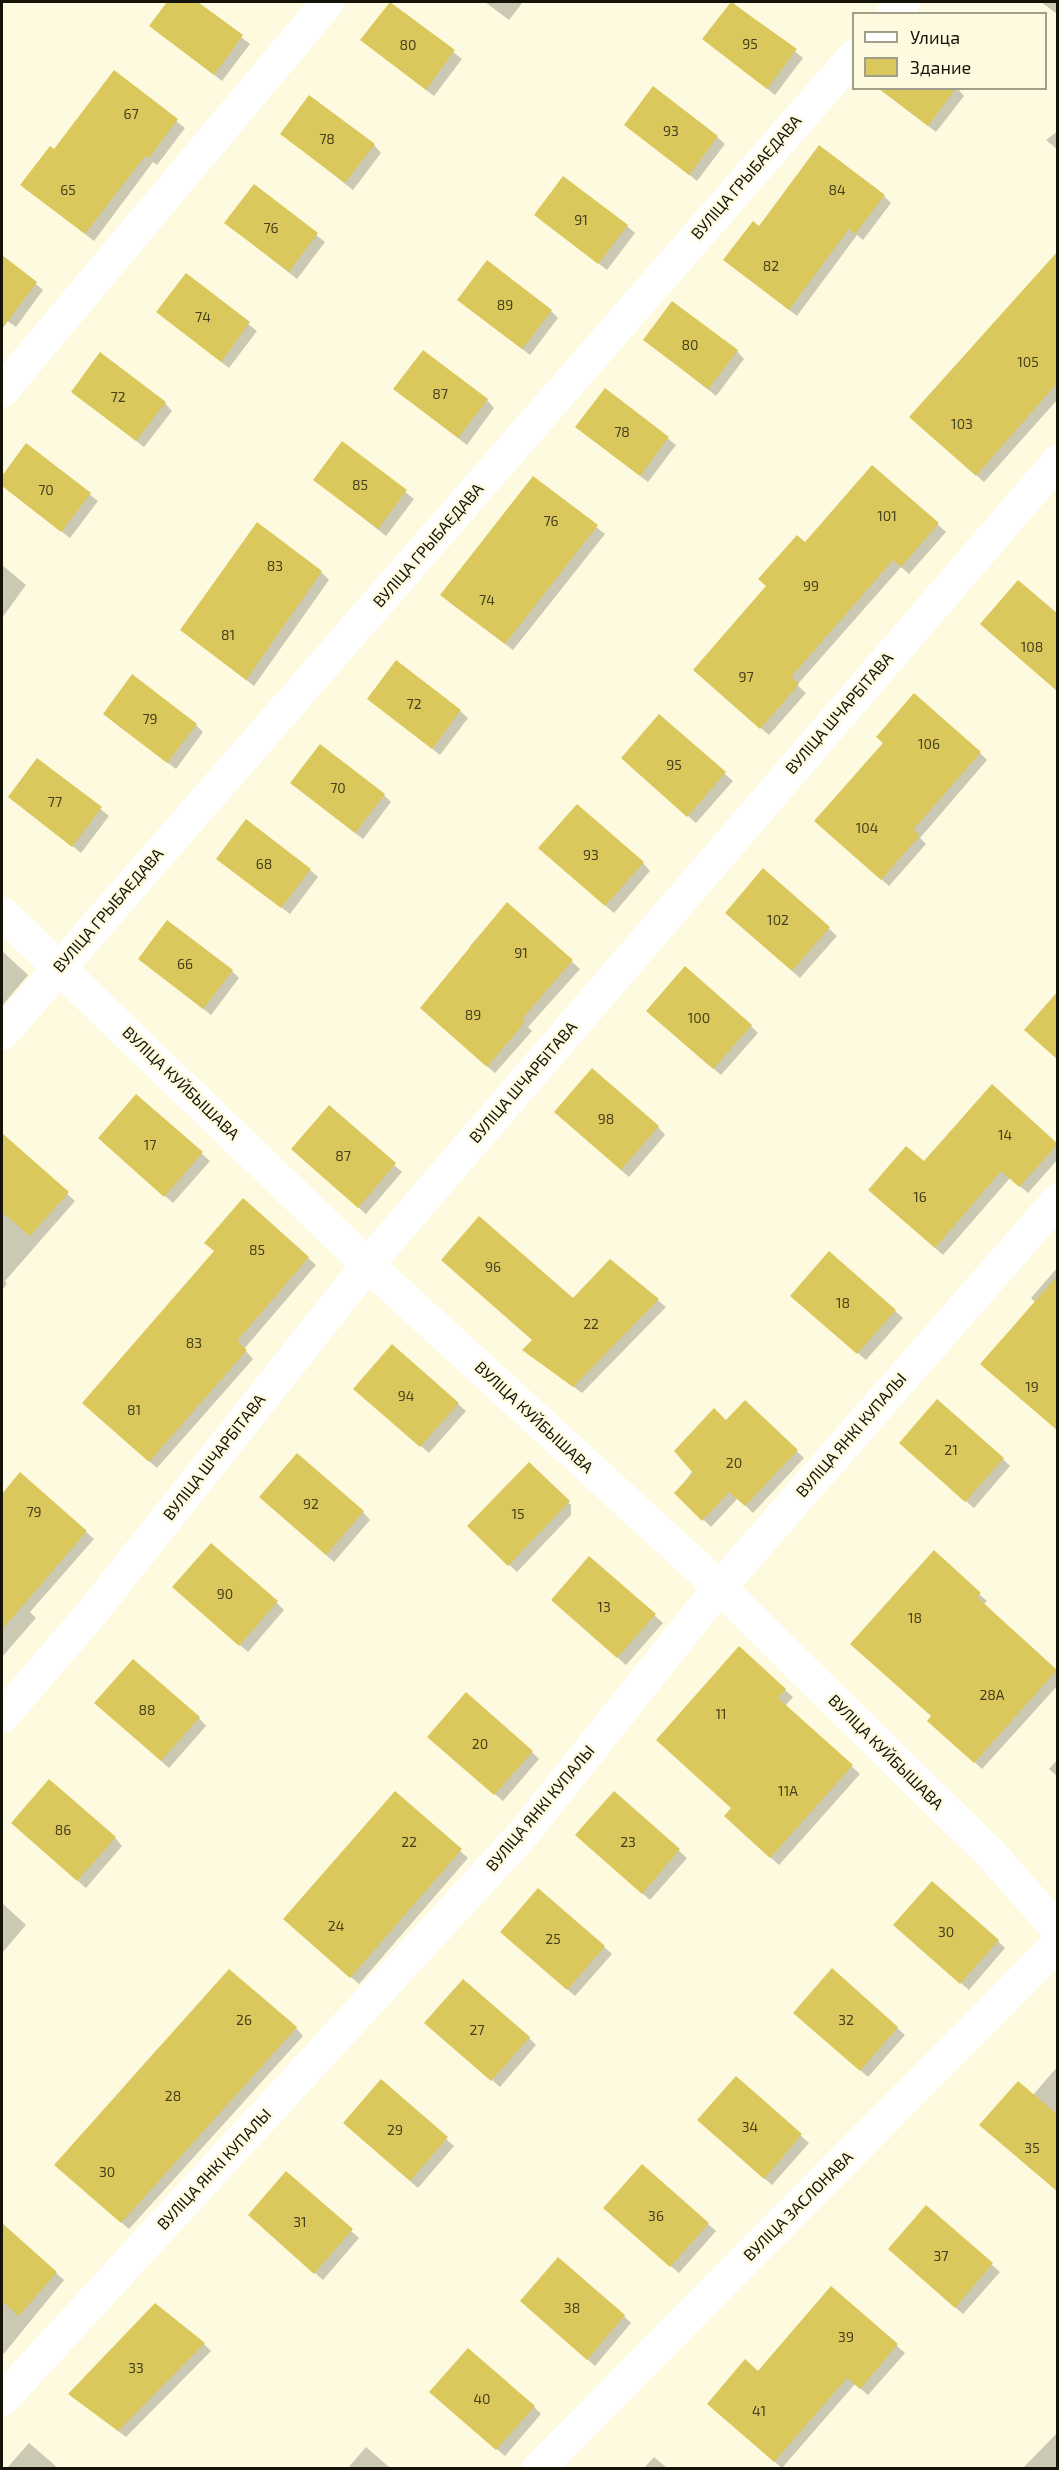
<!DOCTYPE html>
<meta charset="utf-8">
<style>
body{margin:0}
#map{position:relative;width:1059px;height:2470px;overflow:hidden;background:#fefae0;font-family:"Exo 2",sans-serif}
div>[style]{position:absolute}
.shadow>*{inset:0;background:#0003}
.building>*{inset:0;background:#dbc85d}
.minor>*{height:33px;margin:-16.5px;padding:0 16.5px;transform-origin:16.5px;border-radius:16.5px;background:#fff}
span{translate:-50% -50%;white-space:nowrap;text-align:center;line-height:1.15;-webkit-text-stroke:5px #fefae0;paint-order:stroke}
.number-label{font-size:14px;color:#46401d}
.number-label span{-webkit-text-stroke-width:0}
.street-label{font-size:16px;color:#151308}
.frame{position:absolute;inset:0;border:3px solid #151308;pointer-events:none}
.legend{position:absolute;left:852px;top:12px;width:195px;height:78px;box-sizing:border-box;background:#fefae0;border:2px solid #a19e8a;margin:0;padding:8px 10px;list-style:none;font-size:18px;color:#151308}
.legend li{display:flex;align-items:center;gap:12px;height:30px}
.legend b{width:30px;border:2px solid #a19e8a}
</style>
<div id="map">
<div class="shadow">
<div style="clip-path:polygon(169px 2px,196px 2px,250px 44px,222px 81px,151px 25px)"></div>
<div style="clip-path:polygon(485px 2px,523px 2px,509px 20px)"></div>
<div style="clip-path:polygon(732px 2px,803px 58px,775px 95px,704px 39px)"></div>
<div style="clip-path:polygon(1041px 2px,1058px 2px,1058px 13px,1057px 14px)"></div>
<div style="clip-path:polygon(390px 3px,462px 59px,434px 96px,362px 40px)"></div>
<div style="clip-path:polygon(114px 72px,185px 128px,157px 165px,153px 162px,94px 241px,22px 185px,54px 151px)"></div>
<div style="clip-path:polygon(878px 88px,957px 88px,964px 96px,936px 132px)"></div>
<div style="clip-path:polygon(626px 125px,717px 137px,725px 144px,697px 181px)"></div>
<div style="clip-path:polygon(1058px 131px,1058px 150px,1046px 140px)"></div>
<div style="clip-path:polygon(282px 134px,374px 145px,381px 153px,353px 190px)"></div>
<div style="clip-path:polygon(254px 186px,325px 242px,297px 279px,226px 223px)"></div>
<div style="clip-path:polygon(884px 196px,891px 203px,863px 240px,857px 235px,797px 316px,725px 260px)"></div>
<div style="clip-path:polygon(536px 215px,627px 226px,635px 233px,607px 270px)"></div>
<div style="clip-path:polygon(1058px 252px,1058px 399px,984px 482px,919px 424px)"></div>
<div style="clip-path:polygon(2px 256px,43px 290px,16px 327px,2px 317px)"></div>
<div style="clip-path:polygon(186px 275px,257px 331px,229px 368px,166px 319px)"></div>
<div style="clip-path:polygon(467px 307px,551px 311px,558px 318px,530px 355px)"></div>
<div style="clip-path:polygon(645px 340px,737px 351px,744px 359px,716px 396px)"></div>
<div style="clip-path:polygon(395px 389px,487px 400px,494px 408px,467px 445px)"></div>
<div style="clip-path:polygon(605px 390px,676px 445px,648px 482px,585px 434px)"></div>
<div style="clip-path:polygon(73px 392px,165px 403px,172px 411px,144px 447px)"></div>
<div style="clip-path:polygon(342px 443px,414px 499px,386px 536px,315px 480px)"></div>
<div style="clip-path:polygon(27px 445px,98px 501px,70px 538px,2px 485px,2px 479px)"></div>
<div style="clip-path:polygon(873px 467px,946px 532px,909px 574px,901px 567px,797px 685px,806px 693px,769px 735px,703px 678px,806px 544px)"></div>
<div style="clip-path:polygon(533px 478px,605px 534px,513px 650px,449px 602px)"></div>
<div style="clip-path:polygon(2px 565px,26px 585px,2px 618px)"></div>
<div style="clip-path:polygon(321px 572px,329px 580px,254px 686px,182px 630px)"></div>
<div style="clip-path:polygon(369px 699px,460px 711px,468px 718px,440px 755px)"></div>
<div style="clip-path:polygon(659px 716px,733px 781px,696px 823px,630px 766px)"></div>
<div style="clip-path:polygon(112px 721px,196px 725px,203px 732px,176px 769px)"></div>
<div style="clip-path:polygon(980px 753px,987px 760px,920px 838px,926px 844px,889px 886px,824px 829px)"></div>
<div style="clip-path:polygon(38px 760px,109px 816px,81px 853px,10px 797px)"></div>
<div style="clip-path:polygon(300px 790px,384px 795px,391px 802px,363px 839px)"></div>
<div style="clip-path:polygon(548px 855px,643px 863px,650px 871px,614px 913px)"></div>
<div style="clip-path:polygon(218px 859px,310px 870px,318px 877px,290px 914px)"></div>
<div style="clip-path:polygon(763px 870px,837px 936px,800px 978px,734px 920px)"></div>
<div style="clip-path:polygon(507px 904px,580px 969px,528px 1027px,532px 1031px,495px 1073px,430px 1015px,473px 949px,470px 946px)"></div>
<div style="clip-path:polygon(2px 951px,28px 975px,2px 1006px)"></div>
<div style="clip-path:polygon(140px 959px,232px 971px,239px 978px,211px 1015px)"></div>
<div style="clip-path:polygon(656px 1018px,751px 1026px,758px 1033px,721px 1075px)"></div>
<div style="clip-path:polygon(136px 1096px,210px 1161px,173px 1203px,107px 1145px)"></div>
<div style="clip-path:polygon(329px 1107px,402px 1172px,366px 1214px,300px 1157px)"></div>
<div style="clip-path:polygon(563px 1119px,658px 1127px,665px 1135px,629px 1177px)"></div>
<div style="clip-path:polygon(2px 1136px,75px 1201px,5px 1281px,7px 1284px,2px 1290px)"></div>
<div style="clip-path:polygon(1058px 1144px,1058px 1159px,1028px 1193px,1010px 1178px,943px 1255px,877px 1197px,924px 1163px)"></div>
<div style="clip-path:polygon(243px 1200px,316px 1265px,244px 1349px,253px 1359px,157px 1468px,91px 1411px,216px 1252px)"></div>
<div style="clip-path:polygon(610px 1261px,666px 1307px,582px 1393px,524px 1350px)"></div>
<div style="clip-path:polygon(1058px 1267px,1058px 1427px,1036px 1303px,1031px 1298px)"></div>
<div style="clip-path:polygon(800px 1303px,895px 1311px,903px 1318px,866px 1360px)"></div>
<div style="clip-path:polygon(363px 1396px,458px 1404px,466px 1411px,429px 1453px)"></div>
<div style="clip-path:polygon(745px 1402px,804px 1458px,753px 1513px,738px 1498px,711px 1527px,676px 1493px)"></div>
<div style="clip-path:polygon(908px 1451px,1003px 1459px,1010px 1466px,974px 1508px)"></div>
<div style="clip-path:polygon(529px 1464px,571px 1505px,571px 1515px,517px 1572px,469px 1526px)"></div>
<div style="clip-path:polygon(21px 1474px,94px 1539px,30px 1612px,36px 1618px,2px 1657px,2px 1496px)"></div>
<div style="clip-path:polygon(268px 1504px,363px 1512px,370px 1520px,334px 1562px)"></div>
<div style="clip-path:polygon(590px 1558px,663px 1623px,626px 1665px,561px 1607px)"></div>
<div style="clip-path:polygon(979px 1594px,987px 1601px,983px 1605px,1058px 1673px,1058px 1685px,982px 1769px,937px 1728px,933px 1716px,860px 1651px)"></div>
<div style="clip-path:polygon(182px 1595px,277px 1603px,284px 1610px,248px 1652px)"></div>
<div style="clip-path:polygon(739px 1649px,793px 1697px,785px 1706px,860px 1774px,779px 1865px,733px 1824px)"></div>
<div style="clip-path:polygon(104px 1710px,199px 1718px,206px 1726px,169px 1768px)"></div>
<div style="clip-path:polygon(437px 1744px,532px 1752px,539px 1759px,503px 1801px)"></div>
<div style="clip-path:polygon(1058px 1759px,1058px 1777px,1049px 1769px)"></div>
<div style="clip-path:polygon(395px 1793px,468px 1858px,359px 1984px,293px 1927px)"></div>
<div style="clip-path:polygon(614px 1793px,687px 1858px,650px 1900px,585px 1843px)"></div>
<div style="clip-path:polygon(20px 1830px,115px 1838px,122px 1846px,86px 1888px)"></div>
<div style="clip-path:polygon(539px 1890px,612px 1954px,575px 1996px,510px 1939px)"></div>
<div style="clip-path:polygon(2px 1903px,26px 1925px,2px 1953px)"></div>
<div style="clip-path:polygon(903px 1933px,998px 1941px,1005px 1948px,969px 1990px)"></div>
<div style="clip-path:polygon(832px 1970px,905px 2035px,868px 2077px,802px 2020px)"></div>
<div style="clip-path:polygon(296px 2028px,303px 2036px,129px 2229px,56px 2165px,159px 2047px)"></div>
<div style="clip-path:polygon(434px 2030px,529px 2038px,536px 2045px,500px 2087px)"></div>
<div style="clip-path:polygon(1058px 2066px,1058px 2187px,1033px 2095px)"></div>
<div style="clip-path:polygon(736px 2078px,809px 2143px,772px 2185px,707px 2128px)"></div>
<div style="clip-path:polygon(381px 2081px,454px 2146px,418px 2188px,352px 2130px)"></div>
<div style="clip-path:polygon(286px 2173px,359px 2238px,323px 2280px,257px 2222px)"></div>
<div style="clip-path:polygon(927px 2207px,1000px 2272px,963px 2314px,898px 2257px)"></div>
<div style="clip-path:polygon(613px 2216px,708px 2224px,716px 2231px,679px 2273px)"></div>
<div style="clip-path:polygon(2px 2225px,64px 2280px,2px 2356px)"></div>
<div style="clip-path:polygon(831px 2288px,905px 2353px,868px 2395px,855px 2384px,782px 2468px,716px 2411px,758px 2373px)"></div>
<div style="clip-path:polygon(529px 2308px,624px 2316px,631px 2323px,595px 2366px)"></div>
<div style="clip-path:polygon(204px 2344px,211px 2351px,126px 2437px,70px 2394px)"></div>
<div style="clip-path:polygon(439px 2399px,534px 2407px,541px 2414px,505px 2456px)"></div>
<div style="clip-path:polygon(1058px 2432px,1058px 2468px,1023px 2468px)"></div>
<div style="clip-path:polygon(29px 2443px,58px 2468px,7px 2468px)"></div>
<div style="clip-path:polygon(366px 2447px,390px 2468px,348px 2468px)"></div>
<div style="clip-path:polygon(654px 2457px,667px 2468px,644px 2468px)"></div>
</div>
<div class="building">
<div style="clip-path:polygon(167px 2px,198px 2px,243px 35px,214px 75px,149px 26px)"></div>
<div style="clip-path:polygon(390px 2px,455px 50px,426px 90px,360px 40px)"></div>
<div style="clip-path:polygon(731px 2px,797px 49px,767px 89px,702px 39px)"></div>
<div style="clip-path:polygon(114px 70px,178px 119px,149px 158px,145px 156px,85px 234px,20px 185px,50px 146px,54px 149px)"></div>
<div style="clip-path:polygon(653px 86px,718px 136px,689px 175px,624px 125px)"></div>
<div style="clip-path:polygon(878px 88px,956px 88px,928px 126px)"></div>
<div style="clip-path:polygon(309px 95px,375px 144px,345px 183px,280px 134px)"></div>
<div style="clip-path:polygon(819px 145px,885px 195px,855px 234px,849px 229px,789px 310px,723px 260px,753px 221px,759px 226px)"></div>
<div style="clip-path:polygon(563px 176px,628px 225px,598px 264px,534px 215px)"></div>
<div style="clip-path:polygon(254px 184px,318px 233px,289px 272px,224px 223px)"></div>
<div style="clip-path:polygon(1058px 251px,1058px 382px,976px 476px,909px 417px)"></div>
<div style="clip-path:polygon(2px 255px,37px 282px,2px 329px)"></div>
<div style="clip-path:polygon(487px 260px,552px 310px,522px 349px,457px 300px)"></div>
<div style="clip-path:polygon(186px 273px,250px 322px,221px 362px,156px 312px)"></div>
<div style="clip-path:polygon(672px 301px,738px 350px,708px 389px,643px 340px)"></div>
<div style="clip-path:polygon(423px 350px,488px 399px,458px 438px,393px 389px)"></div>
<div style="clip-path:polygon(100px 352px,166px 402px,136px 441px,71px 392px)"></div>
<div style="clip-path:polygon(605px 388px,669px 437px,640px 476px,575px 427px)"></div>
<div style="clip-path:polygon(342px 441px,407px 490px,378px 529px,313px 480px)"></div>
<div style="clip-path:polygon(26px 443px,91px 493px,61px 532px,2px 486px,2px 476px)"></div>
<div style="clip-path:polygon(872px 465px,939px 523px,901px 567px,893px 560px,791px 677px,799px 684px,760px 729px,693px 670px,766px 586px,758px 579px,797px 535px,805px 542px)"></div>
<div style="clip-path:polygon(533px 476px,598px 525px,505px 644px,440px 595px)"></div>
<div style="clip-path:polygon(257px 522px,322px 571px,246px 680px,180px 630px)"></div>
<div style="clip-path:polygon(1018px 580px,1058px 614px,1058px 692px,980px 624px)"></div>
<div style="clip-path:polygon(396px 660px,461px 710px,432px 749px,367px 699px)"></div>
<div style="clip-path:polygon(132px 674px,197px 724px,167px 763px,103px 714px)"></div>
<div style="clip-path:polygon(914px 693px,981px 752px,913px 830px,920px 835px,881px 880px,814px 821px,883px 743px,876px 737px)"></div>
<div style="clip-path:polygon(659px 714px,726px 772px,687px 817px,621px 758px)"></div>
<div style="clip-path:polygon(320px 744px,385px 794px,355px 833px,290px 783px)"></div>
<div style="clip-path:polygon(37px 758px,102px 807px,72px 847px,8px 797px)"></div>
<div style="clip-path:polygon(577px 804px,644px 862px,605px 906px,538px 848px)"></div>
<div style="clip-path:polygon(246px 819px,311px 869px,281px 908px,216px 859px)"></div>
<div style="clip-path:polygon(763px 868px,830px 927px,792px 971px,725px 913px)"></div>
<div style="clip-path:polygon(507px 902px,573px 960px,522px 1019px,525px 1022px,487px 1067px,420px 1008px)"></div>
<div style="clip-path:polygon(167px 920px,233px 970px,203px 1009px,138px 959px)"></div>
<div style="clip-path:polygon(685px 966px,752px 1025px,713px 1069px,646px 1011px)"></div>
<div style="clip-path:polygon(1058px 991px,1058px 1060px,1024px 1030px)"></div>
<div style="clip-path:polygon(592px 1068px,659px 1126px,621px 1170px,554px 1112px)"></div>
<div style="clip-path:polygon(992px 1084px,1058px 1144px,1019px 1187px,1001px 1171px,935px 1248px,868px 1190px,906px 1146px,924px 1161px)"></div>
<div style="clip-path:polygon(136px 1094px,203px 1152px,164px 1197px,98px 1138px)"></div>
<div style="clip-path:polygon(329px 1105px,396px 1163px,358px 1208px,291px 1149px)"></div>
<div style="clip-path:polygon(2px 1133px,69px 1192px,30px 1236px,2px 1212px)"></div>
<div style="clip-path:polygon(243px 1198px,309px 1257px,237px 1341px,247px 1350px,149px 1462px,82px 1403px,214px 1251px,204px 1243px)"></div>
<div style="clip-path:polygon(479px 1216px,573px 1298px,610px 1259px,659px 1299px,573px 1387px,522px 1350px,532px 1340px,441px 1260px)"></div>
<div style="clip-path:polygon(829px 1251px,896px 1310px,857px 1354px,790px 1296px)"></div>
<div style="clip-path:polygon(1058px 1275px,1058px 1431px,980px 1364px)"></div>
<div style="clip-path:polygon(392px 1344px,459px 1403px,420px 1447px,353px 1389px)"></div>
<div style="clip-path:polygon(937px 1399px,1004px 1458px,965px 1502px,899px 1443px)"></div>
<div style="clip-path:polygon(745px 1400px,798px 1450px,745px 1506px,729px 1492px,702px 1521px,674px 1493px,693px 1473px,674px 1451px,714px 1408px,726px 1420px)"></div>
<div style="clip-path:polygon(297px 1453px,364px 1511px,326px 1555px,259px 1497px)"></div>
<div style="clip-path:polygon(529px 1462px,570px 1501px,508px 1566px,467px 1526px)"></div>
<div style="clip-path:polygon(20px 1472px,87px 1531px,2px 1630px,2px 1494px)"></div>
<div style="clip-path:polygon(211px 1543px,278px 1601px,239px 1646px,172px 1587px)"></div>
<div style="clip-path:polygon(934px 1550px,981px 1593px,977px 1597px,1057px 1670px,974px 1763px,927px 1721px,931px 1716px,850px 1644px)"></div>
<div style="clip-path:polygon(589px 1556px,656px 1614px,617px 1658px,551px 1600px)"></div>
<div style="clip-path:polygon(739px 1646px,786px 1689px,778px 1698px,853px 1765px,770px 1858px,724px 1816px,731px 1808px,656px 1740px)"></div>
<div style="clip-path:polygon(133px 1659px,200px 1717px,161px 1761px,94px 1703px)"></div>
<div style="clip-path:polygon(466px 1692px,533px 1751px,494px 1795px,427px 1737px)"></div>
<div style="clip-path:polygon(49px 1779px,116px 1837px,77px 1881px,11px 1823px)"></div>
<div style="clip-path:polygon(395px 1791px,462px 1849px,350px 1978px,283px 1919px)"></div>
<div style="clip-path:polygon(614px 1791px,680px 1849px,642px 1894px,575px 1835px)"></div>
<div style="clip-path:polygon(932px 1881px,999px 1940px,960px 1984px,893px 1925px)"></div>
<div style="clip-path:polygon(538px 1888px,605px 1946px,567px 1990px,500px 1932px)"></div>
<div style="clip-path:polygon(832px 1968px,898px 2027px,860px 2071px,793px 2013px)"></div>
<div style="clip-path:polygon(229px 1969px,297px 2027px,121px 2223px,54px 2165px)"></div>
<div style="clip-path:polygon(463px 1979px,530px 2037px,491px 2081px,424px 2023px)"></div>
<div style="clip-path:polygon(736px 2076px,802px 2134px,764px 2179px,697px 2120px)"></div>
<div style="clip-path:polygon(381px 2079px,448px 2137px,410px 2181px,343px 2123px)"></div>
<div style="clip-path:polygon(1018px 2081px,1058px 2115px,1058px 2192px,979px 2125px)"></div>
<div style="clip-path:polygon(642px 2164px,709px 2223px,670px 2267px,603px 2208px)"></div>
<div style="clip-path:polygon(286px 2171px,353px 2229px,314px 2274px,248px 2215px)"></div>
<div style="clip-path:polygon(926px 2205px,993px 2263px,955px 2308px,888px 2249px)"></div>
<div style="clip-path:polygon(2px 2223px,57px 2272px,19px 2316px,2px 2301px)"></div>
<div style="clip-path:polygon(558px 2257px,625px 2315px,587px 2360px,520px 2301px)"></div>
<div style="clip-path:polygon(831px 2286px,898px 2344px,860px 2389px,847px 2378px,774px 2462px,707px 2404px,745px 2359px,758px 2371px)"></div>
<div style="clip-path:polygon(155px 2303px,205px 2343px,118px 2431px,68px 2394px)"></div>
<div style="clip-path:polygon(468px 2348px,535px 2406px,496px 2450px,429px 2392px)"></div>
</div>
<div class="minor">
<div style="left:892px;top:14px;width:16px;rotate:-47deg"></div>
<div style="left:2px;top:390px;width:506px;rotate:-50.05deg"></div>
<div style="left:2px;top:913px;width:506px;rotate:43.88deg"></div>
<div style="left:367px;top:1264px;width:478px;rotate:42.5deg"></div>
<div style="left:719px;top:1587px;width:378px;rotate:44.5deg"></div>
<div style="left:989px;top:1852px;width:104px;rotate:48.5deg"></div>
<div style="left:2px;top:1033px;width:1297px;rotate:-48.94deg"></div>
<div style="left:2px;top:1716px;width:135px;rotate:-49.2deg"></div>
<div style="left:90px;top:1614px;width:446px;rotate:-51.6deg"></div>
<div style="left:367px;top:1264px;width:1060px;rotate:-49.32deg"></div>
<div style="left:2px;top:2399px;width:769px;rotate:-47.37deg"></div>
<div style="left:523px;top:1833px;width:315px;rotate:-51.5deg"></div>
<div style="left:719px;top:1587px;width:515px;rotate:-48.86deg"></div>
<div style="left:538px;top:2468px;width:739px;rotate:-45.27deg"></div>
</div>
<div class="number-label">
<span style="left:750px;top:44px">95</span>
<span style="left:408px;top:45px">80</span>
<span style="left:131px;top:114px">67</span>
<span style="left:671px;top:131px">93</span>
<span style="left:327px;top:139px">78</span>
<span style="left:68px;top:190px">65</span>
<span style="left:837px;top:190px">84</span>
<span style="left:581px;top:220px">91</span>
<span style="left:271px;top:228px">76</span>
<span style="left:771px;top:266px">82</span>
<span style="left:505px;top:305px">89</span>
<span style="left:203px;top:317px">74</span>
<span style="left:690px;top:345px">80</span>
<span style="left:1028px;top:362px">105</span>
<span style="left:440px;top:394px">87</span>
<span style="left:118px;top:397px">72</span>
<span style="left:962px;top:424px">103</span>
<span style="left:622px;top:432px">78</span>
<span style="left:360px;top:485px">85</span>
<span style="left:46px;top:490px">70</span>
<span style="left:887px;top:516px">101</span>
<span style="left:551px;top:521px">76</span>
<span style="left:275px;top:566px">83</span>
<span style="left:811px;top:586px">99</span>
<span style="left:487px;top:600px">74</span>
<span style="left:228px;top:635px">81</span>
<span style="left:1032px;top:647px">108</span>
<span style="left:746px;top:677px">97</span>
<span style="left:414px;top:704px">72</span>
<span style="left:150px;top:719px">79</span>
<span style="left:929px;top:744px">106</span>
<span style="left:674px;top:765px">95</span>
<span style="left:338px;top:788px">70</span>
<span style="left:55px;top:802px">77</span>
<span style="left:867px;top:828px">104</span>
<span style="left:591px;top:855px">93</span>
<span style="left:264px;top:864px">68</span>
<span style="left:778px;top:920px">102</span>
<span style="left:521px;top:953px">91</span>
<span style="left:185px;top:964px">66</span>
<span style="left:473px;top:1015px">89</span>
<span style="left:699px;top:1018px">100</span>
<span style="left:606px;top:1119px">98</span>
<span style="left:1005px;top:1135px">14</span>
<span style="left:150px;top:1145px">17</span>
<span style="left:343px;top:1156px">87</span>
<span style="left:920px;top:1197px">16</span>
<span style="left:257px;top:1250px">85</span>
<span style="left:493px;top:1267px">96</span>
<span style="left:843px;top:1303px">18</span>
<span style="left:591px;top:1324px">22</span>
<span style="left:194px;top:1343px">83</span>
<span style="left:1032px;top:1387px">19</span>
<span style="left:406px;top:1396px">94</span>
<span style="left:134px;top:1410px">81</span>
<span style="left:951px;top:1450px">21</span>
<span style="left:734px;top:1463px">20</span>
<span style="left:311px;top:1504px">92</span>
<span style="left:34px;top:1512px">79</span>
<span style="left:518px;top:1514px">15</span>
<span style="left:225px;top:1594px">90</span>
<span style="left:604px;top:1607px">13</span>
<span style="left:915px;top:1618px">18</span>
<span style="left:992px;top:1695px">28А</span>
<span style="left:147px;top:1710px">88</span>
<span style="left:721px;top:1714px">11</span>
<span style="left:480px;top:1744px">20</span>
<span style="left:788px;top:1791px">11А</span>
<span style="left:63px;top:1830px">86</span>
<span style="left:409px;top:1842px">22</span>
<span style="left:628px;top:1842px">23</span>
<span style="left:336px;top:1926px">24</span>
<span style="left:946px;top:1932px">30</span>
<span style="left:553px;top:1939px">25</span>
<span style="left:244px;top:2020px">26</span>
<span style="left:846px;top:2020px">32</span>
<span style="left:477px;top:2030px">27</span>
<span style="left:173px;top:2096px">28</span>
<span style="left:750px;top:2127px">34</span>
<span style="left:395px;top:2130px">29</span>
<span style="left:1032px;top:2148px">35</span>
<span style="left:107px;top:2172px">30</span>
<span style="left:656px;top:2216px">36</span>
<span style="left:300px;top:2222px">31</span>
<span style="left:941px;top:2256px">37</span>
<span style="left:572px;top:2308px">38</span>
<span style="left:846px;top:2337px">39</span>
<span style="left:136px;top:2368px">33</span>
<span style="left:482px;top:2399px">40</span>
<span style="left:759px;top:2411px">41</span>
</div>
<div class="street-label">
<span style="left:746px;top:177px;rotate:-49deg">ВУЛІЦА ГРЫБАЕДАВА</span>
<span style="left:428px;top:545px;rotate:-49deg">ВУЛІЦА ГРЫБАЕДАВА</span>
<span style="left:839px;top:713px;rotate:-49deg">ВУЛІЦА ШЧАРБІТАВА</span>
<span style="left:108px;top:910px;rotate:-49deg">ВУЛІЦА ГРЫБАЕДАВА</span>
<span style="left:523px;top:1082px;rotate:-49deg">ВУЛІЦА ШЧАРБІТАВА</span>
<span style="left:181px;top:1083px;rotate:44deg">ВУЛІЦА КУЙБЫШАВА</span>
<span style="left:534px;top:1417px;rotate:43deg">ВУЛІЦА КУЙБЫШАВА</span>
<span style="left:851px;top:1435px;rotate:-49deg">ВУЛІЦА ЯНКІ КУПАЛЫ</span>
<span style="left:214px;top:1457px;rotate:-52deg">ВУЛІЦА ШЧАРБІТАВА</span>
<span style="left:886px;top:1752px;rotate:45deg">ВУЛІЦА КУЙБЫШАВА</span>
<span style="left:540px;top:1808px;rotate:-50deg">ВУЛІЦА ЯНКІ КУПАЛЫ</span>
<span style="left:214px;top:2169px;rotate:-47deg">ВУЛІЦА ЯНКІ КУПАЛЫ</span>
<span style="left:798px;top:2206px;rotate:-45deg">ВУЛІЦА ЗАСЛОНАВА</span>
</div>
<div class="frame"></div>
<ul class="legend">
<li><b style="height:8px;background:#fff"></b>Улица</li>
<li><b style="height:16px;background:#dbc85d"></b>Здание</li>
</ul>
</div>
